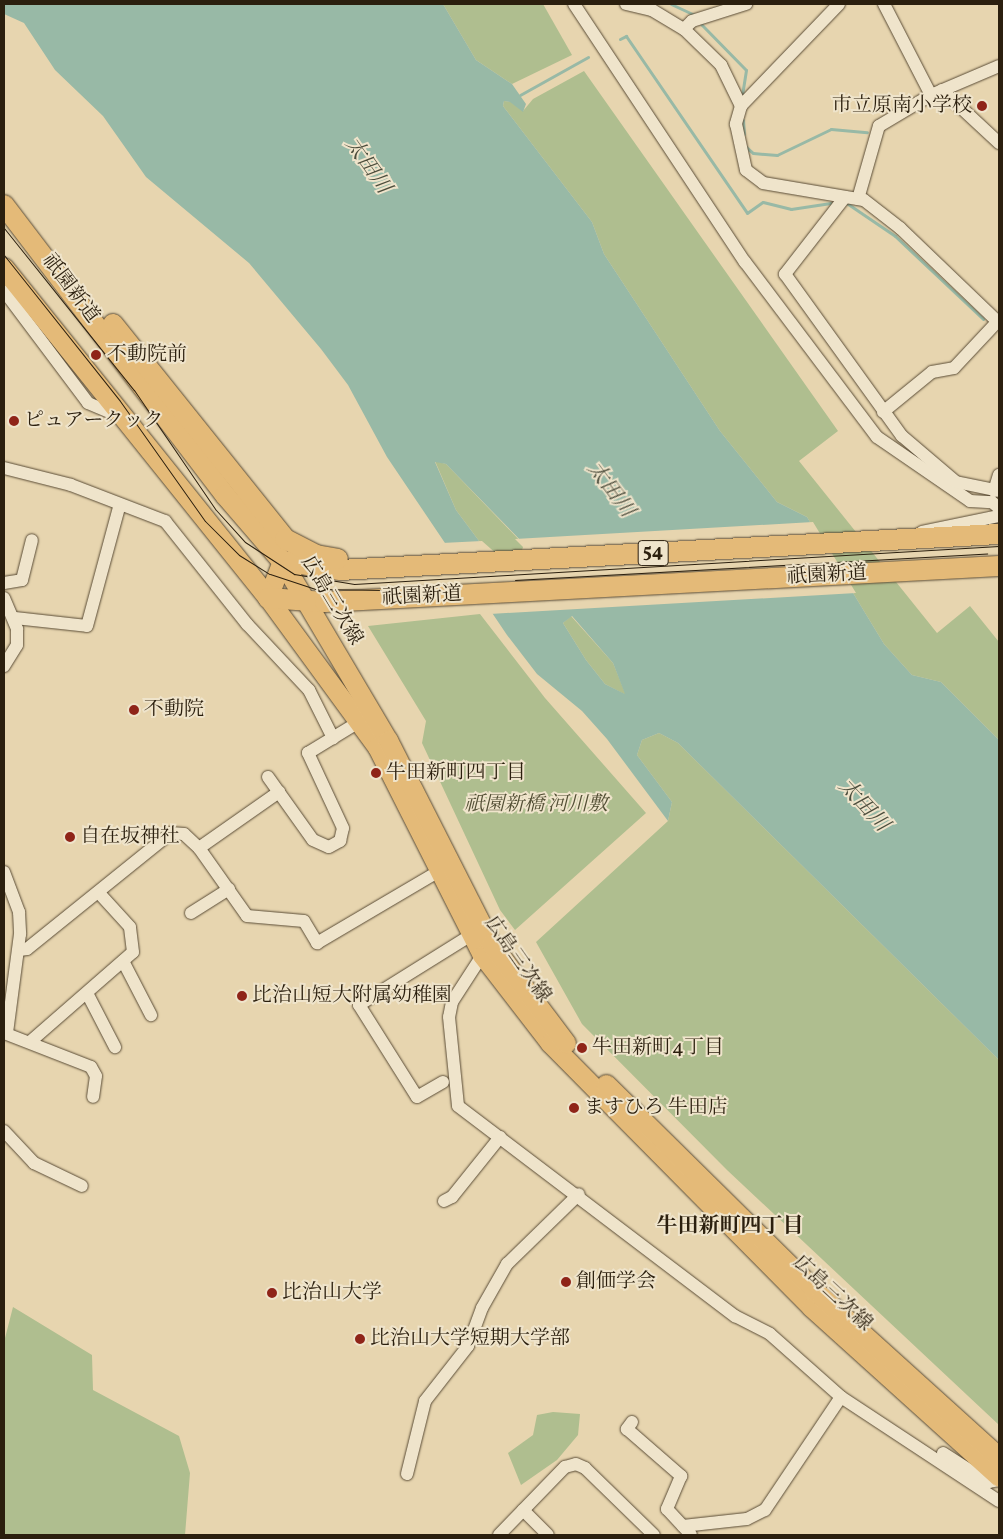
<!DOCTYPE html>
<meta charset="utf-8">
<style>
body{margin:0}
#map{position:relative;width:1003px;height:1539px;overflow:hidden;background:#e7d5af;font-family:Vollkorn,"Noto Serif JP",serif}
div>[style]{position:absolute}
.green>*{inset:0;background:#afbe8f}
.water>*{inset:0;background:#98b9a6}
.pier>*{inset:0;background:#e7d5af}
.stream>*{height:3px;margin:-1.5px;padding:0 1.5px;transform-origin:1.5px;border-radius:1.5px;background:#98b9a6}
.roads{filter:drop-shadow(0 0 1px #5a4c36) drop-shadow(0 0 1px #5a4c36)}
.minor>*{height:12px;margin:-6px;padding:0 6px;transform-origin:6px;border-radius:6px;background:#efe4cb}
.primary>*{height:19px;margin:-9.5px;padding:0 9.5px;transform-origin:9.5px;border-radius:9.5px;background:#e4ba78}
.trunk>*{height:20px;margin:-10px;padding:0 10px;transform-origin:10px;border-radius:10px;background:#e4ba78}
.tram>*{height:1px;margin:-0.5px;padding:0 0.5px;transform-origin:0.5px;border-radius:0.5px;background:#2b1f0e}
.dots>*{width:14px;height:14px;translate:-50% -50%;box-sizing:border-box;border:2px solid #efe4cb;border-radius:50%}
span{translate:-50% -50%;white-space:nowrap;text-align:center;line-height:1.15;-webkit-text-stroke:4px #efe4cb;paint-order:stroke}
.shield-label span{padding:1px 4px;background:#efe4cb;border:1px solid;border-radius:4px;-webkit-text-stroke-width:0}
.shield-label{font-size:19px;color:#2b1f0e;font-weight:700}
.poi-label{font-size:20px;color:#2b1f0e}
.right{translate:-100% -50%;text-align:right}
.left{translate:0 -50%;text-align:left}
.street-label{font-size:20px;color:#2b1f0e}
.park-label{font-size:20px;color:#534f35;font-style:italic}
.water-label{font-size:21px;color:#4c4d3c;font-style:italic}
.neighbourhood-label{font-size:21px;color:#2b1f0e;font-weight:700}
.frame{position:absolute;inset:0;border:5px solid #2b1f0e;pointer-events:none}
</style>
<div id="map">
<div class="green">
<div style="clip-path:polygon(443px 4px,543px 4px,572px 55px,512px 84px,476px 60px)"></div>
<div style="clip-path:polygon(584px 71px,838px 431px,799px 461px,937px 633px,970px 606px,999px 642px,999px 740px,941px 682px,912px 675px,884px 644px,807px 517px,777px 502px,720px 431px,604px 254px,592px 222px,503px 106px,504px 101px,511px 102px,523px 111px,533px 99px)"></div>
<div style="clip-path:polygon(435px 461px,446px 464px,526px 547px,518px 575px,485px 549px,456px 510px)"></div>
<div style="clip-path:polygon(480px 614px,545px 698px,646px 813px,515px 930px,500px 910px,422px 743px,426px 721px,368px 626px)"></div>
<div style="clip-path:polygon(571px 616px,613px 663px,626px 695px,605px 684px,586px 660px,563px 623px)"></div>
<div style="clip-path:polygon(659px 733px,678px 743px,999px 1060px,999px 1425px,727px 1170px,582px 1024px,536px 942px,668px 821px,672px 802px,637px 755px,642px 740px)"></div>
<div style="clip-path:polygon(13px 1307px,92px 1355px,93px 1390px,179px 1436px,190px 1473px,185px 1535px,4px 1535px,4px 1342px)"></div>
<div style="clip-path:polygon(553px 1412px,580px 1414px,578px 1435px,557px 1460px,521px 1485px,508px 1453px,533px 1435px,537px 1415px)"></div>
</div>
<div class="water">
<div style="clip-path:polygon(evenodd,4px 4px,443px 4px,476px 60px,512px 84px,526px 104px,523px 112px,510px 102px,504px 101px,503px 106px,592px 222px,604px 254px,720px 431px,777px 502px,807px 517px,884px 644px,912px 675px,941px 682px,999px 740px,999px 1060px,678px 743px,659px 733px,642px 740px,637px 755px,672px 802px,668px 821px,607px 739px,582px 711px,537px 674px,507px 635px,387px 457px,348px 385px,321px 349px,249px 263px,146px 177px,103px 116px,55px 70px,24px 23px,4px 14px,4px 4px,435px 462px,446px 464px,526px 546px,517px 575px,485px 549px,456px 510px,435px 462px,4px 4px,572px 616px,613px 663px,625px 694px,605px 684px,586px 660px,563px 623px,572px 616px)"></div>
</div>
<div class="pier">
<div style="clip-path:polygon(813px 522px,856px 593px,490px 614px,442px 543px,482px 541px,516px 571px,523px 547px,515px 539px)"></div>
</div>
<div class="stream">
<div style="left:671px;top:4px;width:26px;rotate:25deg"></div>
<div style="left:701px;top:24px;width:64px;rotate:45.6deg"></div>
<div style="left:746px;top:70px;width:25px;rotate:99deg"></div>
<div style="left:620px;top:39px;width:7px;rotate:-27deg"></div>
<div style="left:626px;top:36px;width:214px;rotate:55.6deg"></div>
<div style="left:747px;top:213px;width:19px;rotate:-35deg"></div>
<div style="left:763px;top:202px;width:29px;rotate:14deg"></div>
<div style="left:791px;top:209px;width:40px;rotate:-8.5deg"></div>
<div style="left:520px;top:95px;width:78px;rotate:-29.2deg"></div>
<div style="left:743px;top:120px;width:14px;rotate:86deg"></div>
<div style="left:746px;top:147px;width:9px;rotate:41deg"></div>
<div style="left:753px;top:153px;width:24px;rotate:5deg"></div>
<div style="left:777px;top:155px;width:60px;rotate:-25.7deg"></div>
<div style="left:831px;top:129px;width:36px;rotate:5deg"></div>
<div style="left:848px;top:204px;width:57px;rotate:34.2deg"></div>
<div style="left:895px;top:236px;width:121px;rotate:43.3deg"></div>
</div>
<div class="roads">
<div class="minor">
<div style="left:574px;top:4px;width:310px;rotate:56.5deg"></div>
<div style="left:745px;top:262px;width:219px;rotate:53deg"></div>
<div style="left:877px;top:437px;width:113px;rotate:34.5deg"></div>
<div style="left:970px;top:501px;width:22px;rotate:3deg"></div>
<div style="left:992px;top:502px;width:9px;rotate:41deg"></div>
<div style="left:626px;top:4px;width:27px;rotate:13deg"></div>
<div style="left:652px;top:10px;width:37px;rotate:31deg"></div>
<div style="left:684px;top:29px;width:52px;rotate:44.2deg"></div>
<div style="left:721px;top:65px;width:46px;rotate:64deg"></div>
<div style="left:839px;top:4px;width:141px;rotate:133.9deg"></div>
<div style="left:741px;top:106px;width:19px;rotate:106deg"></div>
<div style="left:736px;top:124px;width:47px;rotate:77.7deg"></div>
<div style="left:746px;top:170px;width:21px;rotate:37deg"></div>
<div style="left:763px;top:183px;width:102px;rotate:9.6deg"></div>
<div style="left:864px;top:200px;width:46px;rotate:37.9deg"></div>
<div style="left:900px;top:228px;width:137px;rotate:43.8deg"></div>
<div style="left:884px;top:4px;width:102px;rotate:62.7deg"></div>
<div style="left:684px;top:29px;width:11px;rotate:-45deg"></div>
<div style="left:692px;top:21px;width:57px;rotate:-17.5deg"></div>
<div style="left:942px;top:90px;width:78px;rotate:42.9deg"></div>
<div style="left:845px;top:197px;width:98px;rotate:127.9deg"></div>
<div style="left:785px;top:274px;width:200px;rotate:54.2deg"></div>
<div style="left:902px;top:436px;width:71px;rotate:40.4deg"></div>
<div style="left:956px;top:482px;width:44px;rotate:11.8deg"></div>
<div style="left:858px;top:199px;width:76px;rotate:-74deg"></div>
<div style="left:879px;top:126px;width:61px;rotate:-30.8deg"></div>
<div style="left:931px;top:95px;width:74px;rotate:-23.1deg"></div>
<div style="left:4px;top:291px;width:140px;rotate:53.1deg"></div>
<div style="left:88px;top:403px;width:36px;rotate:23deg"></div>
<div style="left:883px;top:412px;width:63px;rotate:-39.2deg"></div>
<div style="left:932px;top:372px;width:22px;rotate:-10deg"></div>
<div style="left:954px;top:368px;width:63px;rotate:-46.9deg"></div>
<div style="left:4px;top:468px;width:69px;rotate:14.2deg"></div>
<div style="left:71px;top:485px;width:101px;rotate:21deg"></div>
<div style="left:165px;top:521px;width:132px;rotate:51.5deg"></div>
<div style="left:247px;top:624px;width:91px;rotate:46.8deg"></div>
<div style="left:309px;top:690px;width:54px;rotate:63.4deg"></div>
<div style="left:994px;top:491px;width:17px;rotate:-73deg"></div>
<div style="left:922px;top:532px;width:79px;rotate:-11.7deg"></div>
<div style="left:4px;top:583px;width:18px;rotate:-9deg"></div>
<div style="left:22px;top:580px;width:41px;rotate:-76deg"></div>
<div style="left:4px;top:598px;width:34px;rotate:67deg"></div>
<div style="left:17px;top:629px;width:16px;rotate:90deg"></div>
<div style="left:17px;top:645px;width:25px;rotate:122deg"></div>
<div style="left:15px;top:618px;width:72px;rotate:6.3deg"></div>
<div style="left:87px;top:626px;width:126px;rotate:-74.9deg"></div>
<div style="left:268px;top:777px;width:77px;rotate:54.5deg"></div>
<div style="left:313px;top:840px;width:17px;rotate:24deg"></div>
<div style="left:329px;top:847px;width:13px;rotate:-29deg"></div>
<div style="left:340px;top:841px;width:13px;rotate:-77deg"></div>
<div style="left:343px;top:828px;width:83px;rotate:-115deg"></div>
<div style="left:308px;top:753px;width:66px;rotate:-31.3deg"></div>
<div style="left:199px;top:848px;width:98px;rotate:-35deg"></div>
<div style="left:4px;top:872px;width:43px;rotate:69.4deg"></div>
<div style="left:19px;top:912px;width:22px;rotate:87deg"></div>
<div style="left:20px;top:934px;width:100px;rotate:97.5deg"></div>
<div style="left:191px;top:913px;width:45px;rotate:-32.3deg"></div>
<div style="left:19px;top:950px;width:8px;rotate:-7deg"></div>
<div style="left:27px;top:949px;width:185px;rotate:-38.9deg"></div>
<div style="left:171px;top:833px;width:13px;rotate:4deg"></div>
<div style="left:184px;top:834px;width:21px;rotate:43deg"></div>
<div style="left:199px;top:848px;width:83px;rotate:54.8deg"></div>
<div style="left:247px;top:916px;width:57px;rotate:5deg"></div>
<div style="left:304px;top:921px;width:26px;rotate:59deg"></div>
<div style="left:317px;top:943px;width:150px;rotate:-30.5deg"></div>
<div style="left:485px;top:951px;width:61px;rotate:122.9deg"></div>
<div style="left:452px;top:1002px;width:15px;rotate:101deg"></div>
<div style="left:449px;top:1017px;width:89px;rotate:84.2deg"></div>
<div style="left:458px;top:1106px;width:348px;rotate:37.2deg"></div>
<div style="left:735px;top:1316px;width:39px;rotate:27deg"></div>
<div style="left:770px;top:1334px;width:95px;rotate:41.6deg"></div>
<div style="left:841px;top:1397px;width:189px;rotate:33.4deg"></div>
<div style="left:123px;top:961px;width:61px;rotate:62.6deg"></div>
<div style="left:87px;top:993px;width:61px;rotate:62.6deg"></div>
<div style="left:4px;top:1033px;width:93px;rotate:21.3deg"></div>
<div style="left:91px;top:1067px;width:10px;rotate:61deg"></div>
<div style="left:96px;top:1076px;width:21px;rotate:98deg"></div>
<div style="left:31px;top:1041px;width:135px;rotate:-41.1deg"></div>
<div style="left:133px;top:952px;width:25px;rotate:-97deg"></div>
<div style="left:130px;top:927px;width:47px;rotate:-132.4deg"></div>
<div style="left:443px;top:1082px;width:30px;rotate:150deg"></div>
<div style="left:417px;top:1097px;width:109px;rotate:-122.2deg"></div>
<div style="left:359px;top:1005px;width:132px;rotate:-32deg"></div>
<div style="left:4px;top:1131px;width:44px;rotate:46.8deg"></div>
<div style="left:34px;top:1163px;width:53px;rotate:25.6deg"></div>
<div style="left:444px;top:1201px;width:9px;rotate:-27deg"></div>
<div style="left:452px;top:1197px;width:77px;rotate:-51.3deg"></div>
<div style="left:632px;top:1422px;width:9px;rotate:126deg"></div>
<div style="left:627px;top:1429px;width:72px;rotate:41deg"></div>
<div style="left:681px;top:1476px;width:36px;rotate:113deg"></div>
<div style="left:667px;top:1509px;width:35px;rotate:47deg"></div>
<div style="left:943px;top:1453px;width:54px;rotate:32.8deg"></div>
<div style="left:988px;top:1482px;width:11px;rotate:-10deg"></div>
<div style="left:407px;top:1474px;width:75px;rotate:-76.1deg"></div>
<div style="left:425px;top:1401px;width:70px;rotate:-52deg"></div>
<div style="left:468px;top:1346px;width:40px;rotate:-69.8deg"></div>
<div style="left:482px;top:1308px;width:51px;rotate:-60.4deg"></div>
<div style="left:507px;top:1264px;width:100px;rotate:-44.2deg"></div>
<div style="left:523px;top:1510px;width:35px;rotate:45deg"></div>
<div style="left:683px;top:1526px;width:64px;rotate:-6.2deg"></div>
<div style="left:747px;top:1519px;width:20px;rotate:-27deg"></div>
<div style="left:765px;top:1510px;width:136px;rotate:-56.1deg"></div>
<div style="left:499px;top:1535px;width:95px;rotate:-45.9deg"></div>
<div style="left:565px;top:1467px;width:11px;rotate:-15deg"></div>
<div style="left:576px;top:1464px;width:10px;rotate:24deg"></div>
<div style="left:585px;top:1468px;width:96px;rotate:44.2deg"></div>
</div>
<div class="primary">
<div style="left:282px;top:561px;width:40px;rotate:111deg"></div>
<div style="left:268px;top:598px;width:185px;rotate:53.8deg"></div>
<div style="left:377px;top:747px;width:233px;rotate:63.2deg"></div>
<div style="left:482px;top:955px;width:111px;rotate:52.3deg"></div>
<div style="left:550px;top:1043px;width:371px;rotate:45.3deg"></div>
<div style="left:811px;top:1307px;width:253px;rotate:42.1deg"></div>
<div style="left:282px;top:561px;width:208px;rotate:59.4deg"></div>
<div style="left:388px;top:740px;width:228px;rotate:63.1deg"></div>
<div style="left:491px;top:943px;width:125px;rotate:53.1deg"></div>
<div style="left:606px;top:1084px;width:302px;rotate:44.6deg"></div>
<div style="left:821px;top:1296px;width:240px;rotate:42.1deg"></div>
</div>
<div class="trunk">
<div style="left:4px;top:205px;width:365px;rotate:52.7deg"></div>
<div style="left:225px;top:495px;width:87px;rotate:49.2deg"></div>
<div style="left:282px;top:561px;width:59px;rotate:8.8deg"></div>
<div style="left:340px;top:570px;width:660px;rotate:-3.13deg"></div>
<div style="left:4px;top:268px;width:423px;rotate:51.3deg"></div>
<div style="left:268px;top:598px;width:57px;rotate:4deg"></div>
<div style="left:325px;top:602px;width:675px;rotate:-3.06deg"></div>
<div style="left:113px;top:324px;width:275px;rotate:51.3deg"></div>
<div style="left:285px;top:539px;width:35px;rotate:27deg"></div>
<div style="left:316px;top:555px;width:22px;rotate:10deg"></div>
</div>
</div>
<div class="tram">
<div style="left:4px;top:228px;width:208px;rotate:51.3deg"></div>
<div style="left:134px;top:390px;width:145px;rotate:55.7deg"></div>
<div style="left:216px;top:510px;width:43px;rotate:47.8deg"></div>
<div style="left:245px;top:542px;width:59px;rotate:33.1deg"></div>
<div style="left:294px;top:574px;width:61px;rotate:9.5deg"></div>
<div style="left:354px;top:584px;width:646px;rotate:-3.37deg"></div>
<div style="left:4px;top:255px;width:186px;rotate:51.5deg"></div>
<div style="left:120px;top:401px;width:147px;rotate:54.7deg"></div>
<div style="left:205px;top:521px;width:48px;rotate:45deg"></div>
<div style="left:239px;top:555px;width:36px;rotate:32deg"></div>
<div style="left:270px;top:574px;width:47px;rotate:18.4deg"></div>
<div style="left:315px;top:589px;width:70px;rotate:0.8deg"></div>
<div style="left:515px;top:580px;width:473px;rotate:-3.2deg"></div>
</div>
<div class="dots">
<div style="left:982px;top:106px;background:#8f2418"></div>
<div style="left:96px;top:355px;background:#8f2418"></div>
<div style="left:14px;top:421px;background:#8f2418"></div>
<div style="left:134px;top:710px;background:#8f2418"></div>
<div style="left:376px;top:773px;background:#8f2418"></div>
<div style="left:70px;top:837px;background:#8f2418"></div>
<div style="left:242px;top:996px;background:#8f2418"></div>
<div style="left:582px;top:1048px;background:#8f2418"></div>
<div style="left:574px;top:1108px;background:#8f2418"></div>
<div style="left:566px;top:1282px;background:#8f2418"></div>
<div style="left:272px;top:1293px;background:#8f2418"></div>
<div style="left:360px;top:1339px;background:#8f2418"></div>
</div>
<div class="shield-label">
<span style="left:653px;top:553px">54</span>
</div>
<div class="poi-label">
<span class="right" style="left:972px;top:106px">市立原南小学校</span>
<span class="left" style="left:107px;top:355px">不動院前</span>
<span class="left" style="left:24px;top:421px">ピュアークック</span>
<span class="left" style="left:144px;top:710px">不動院</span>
<span class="left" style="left:386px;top:773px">牛田新町四丁目</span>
<span class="left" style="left:80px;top:837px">自在坂神社</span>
<span class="left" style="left:252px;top:996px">比治山短大附属幼稚園</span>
<span class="left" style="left:592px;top:1048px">牛田新町4丁目</span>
<span class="left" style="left:584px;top:1108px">ますひろ 牛田店</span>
<span class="left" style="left:576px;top:1282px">創価学会</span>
<span class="left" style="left:282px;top:1293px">比治山大学</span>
<span class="left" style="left:370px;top:1339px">比治山大学短期大学部</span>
</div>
<div class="street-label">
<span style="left:70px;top:289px;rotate:53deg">祇園新道</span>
<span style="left:827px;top:576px;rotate:-3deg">祇園新道</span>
<span style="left:422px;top:597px;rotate:-3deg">祇園新道</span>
<span style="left:331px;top:601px;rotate:59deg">広島三次線</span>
<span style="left:517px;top:960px;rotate:55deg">広島三次線</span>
<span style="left:832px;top:1294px;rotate:43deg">広島三次線</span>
</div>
<div class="park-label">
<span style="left:536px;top:805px">祇園新橋 河川敷</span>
</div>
<div class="water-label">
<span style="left:367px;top:166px;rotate:55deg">太田川</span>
<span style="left:610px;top:490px;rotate:53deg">太田川</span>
<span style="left:863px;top:806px;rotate:47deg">太田川</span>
</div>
<div class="neighbourhood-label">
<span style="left:730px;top:1227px">牛田新町四丁目</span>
</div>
<div class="frame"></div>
</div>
